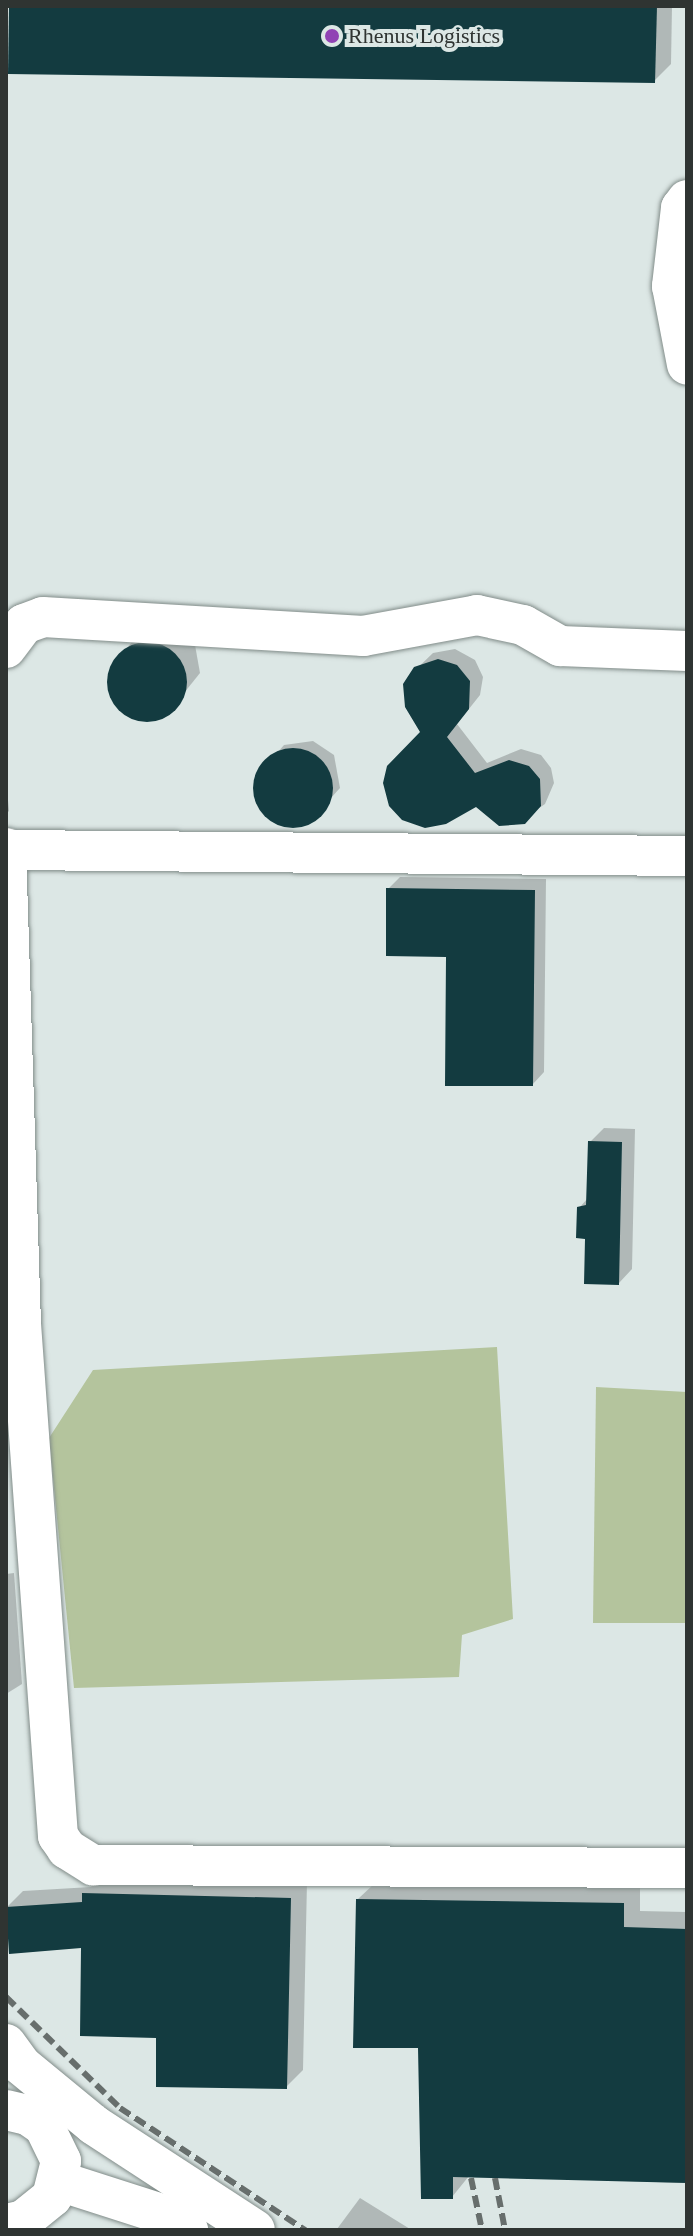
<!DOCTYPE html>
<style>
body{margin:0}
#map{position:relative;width:693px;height:2236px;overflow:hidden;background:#dce7e5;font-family:Georgia,serif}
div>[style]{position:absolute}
.green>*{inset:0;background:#b4c49d}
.shadow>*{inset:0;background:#0003}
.building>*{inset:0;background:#133b40}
.round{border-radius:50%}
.roads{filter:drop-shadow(0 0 2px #818c89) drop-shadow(0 0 2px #818c89)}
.minor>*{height:40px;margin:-20px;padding:0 20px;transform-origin:20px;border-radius:20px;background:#fff}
.rail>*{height:6px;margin-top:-3px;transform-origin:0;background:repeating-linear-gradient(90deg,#676e6c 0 12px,transparent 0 18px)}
.dots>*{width:22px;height:22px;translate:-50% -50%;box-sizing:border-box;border:4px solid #dce7e5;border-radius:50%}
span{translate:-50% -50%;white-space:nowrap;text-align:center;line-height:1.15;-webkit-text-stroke:8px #dce7e5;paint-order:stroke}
.poi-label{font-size:22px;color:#2f3432}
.left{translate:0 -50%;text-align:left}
.frame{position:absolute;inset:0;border:8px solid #2f3432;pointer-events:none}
</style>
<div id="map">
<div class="green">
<div style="clip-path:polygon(497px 1347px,513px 1619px,462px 1635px,459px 1677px,74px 1688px,49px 1438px,93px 1370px)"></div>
<div style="clip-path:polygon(596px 1387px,687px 1392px,687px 1623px,593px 1623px)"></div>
</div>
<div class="shadow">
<div style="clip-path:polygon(11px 6px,672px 6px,671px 64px,654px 81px)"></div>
<div style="clip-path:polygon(139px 633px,195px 645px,200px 673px,168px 713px,135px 717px,114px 702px,109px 671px)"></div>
<div style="clip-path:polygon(455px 649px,475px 660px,483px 677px,480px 695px,457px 724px,487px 763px,521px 749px,541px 755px,551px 768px,554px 783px,545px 804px,514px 825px,494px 821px,423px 732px,409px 676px,433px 653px)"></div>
<div style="clip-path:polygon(313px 741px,334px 755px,340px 788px,308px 823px,282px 824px,260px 807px,257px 776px,284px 745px)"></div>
<div style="clip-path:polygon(6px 779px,9px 811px,6px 814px)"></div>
<div style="clip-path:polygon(400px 877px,546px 879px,544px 1072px,533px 1084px,448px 955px,388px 889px)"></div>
<div style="clip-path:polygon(604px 1128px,635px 1129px,632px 1269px,619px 1283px,587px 1237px,579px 1208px,588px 1198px,590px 1142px)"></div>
<div style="clip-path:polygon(14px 1573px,22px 1684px,6px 1694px,6px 1574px)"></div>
<div style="clip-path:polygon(100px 1878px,307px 1882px,303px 2070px,286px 2087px,158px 2036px,83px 1946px,6px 1908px,23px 1891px,91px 1887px)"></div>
<div style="clip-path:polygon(375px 1883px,640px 1887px,640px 1911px,687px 1912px,687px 2183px,469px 2176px,452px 2197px,420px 2046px,358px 1899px)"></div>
<div style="clip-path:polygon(360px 2198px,410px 2229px,409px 2230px,337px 2229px)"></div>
</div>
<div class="building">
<div style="clip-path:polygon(9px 6px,657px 6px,655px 83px,8px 74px)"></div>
<div class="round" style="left:107px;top:642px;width:80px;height:80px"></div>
<div style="clip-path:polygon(438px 659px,457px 665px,470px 681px,469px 709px,447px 737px,475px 773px,509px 760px,529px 766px,540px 779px,541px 806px,525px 824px,499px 826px,476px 807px,446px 824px,425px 828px,402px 820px,389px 806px,383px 783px,387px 766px,420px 732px,405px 707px,403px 684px,414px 667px)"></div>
<div class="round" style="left:253px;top:748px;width:80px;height:80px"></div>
<div style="clip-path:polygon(386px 888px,535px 890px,533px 1086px,445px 1086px,446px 957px,386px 956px)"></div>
<div style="clip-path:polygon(588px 1141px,622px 1142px,619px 1285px,584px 1284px,585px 1239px,576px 1238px,577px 1207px,586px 1205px)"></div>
<div style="clip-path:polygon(82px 1893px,291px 1898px,287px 2089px,156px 2087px,156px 2038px,80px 2036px,81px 1948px,9px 1954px,6px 1907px,82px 1902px)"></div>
<div style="clip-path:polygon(356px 1899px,624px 1903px,624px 1927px,687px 1929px,687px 2183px,453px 2177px,453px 2199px,421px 2199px,418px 2048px,353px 2048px)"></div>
</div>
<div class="roads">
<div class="minor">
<div style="left:687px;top:200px;width:10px;rotate:127deg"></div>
<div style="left:681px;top:208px;width:79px;rotate:96.6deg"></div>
<div style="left:672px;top:286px;width:80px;rotate:79.2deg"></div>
<div style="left:6px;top:648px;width:30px;rotate:-53deg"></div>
<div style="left:24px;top:624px;width:20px;rotate:-20deg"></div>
<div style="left:43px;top:617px;width:321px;rotate:3.4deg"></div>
<div style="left:363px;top:636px;width:116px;rotate:-10.4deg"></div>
<div style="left:477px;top:615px;width:47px;rotate:12.3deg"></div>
<div style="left:523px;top:625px;width:43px;rotate:29.6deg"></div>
<div style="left:560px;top:646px;width:127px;rotate:2.3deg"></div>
<div style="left:6px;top:848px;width:476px;rotate:88.2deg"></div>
<div style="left:21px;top:1324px;width:513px;rotate:85.87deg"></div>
<div style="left:58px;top:1836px;width:16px;rotate:55deg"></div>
<div style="left:67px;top:1849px;width:31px;rotate:32deg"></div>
<div style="left:93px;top:1865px;width:594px;rotate:0.29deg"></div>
<div style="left:6px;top:850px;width:681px;rotate:0.5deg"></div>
<div style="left:6px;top:2044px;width:26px;rotate:54deg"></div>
<div style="left:21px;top:2065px;width:94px;rotate:39.4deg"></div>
<div style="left:94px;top:2125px;width:192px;rotate:33.1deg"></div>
<div style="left:6px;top:2110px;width:23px;rotate:13deg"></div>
<div style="left:28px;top:2115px;width:19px;rotate:35deg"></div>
<div style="left:44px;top:2126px;width:39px;rotate:64deg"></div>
<div style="left:61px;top:2161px;width:37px;rotate:104deg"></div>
<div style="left:52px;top:2197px;width:36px;rotate:141deg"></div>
<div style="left:24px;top:2220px;width:18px;rotate:167deg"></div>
<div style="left:59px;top:2181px;width:108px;rotate:17.8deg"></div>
<div style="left:162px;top:2214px;width:31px;rotate:32deg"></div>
</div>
</div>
<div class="rail">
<div style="left:6px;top:1997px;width:159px;rotate:44.2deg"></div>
<div style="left:120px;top:2108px;width:222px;rotate:33.4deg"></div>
<div style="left:471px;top:2178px;width:53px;rotate:78.1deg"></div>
<div style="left:495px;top:2178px;width:53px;rotate:79.1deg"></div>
</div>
<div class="dots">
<div style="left:332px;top:36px;background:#9043b4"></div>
</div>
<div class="poi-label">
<span class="left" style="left:348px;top:36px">Rhenus Logistics</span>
</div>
<div class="frame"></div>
</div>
